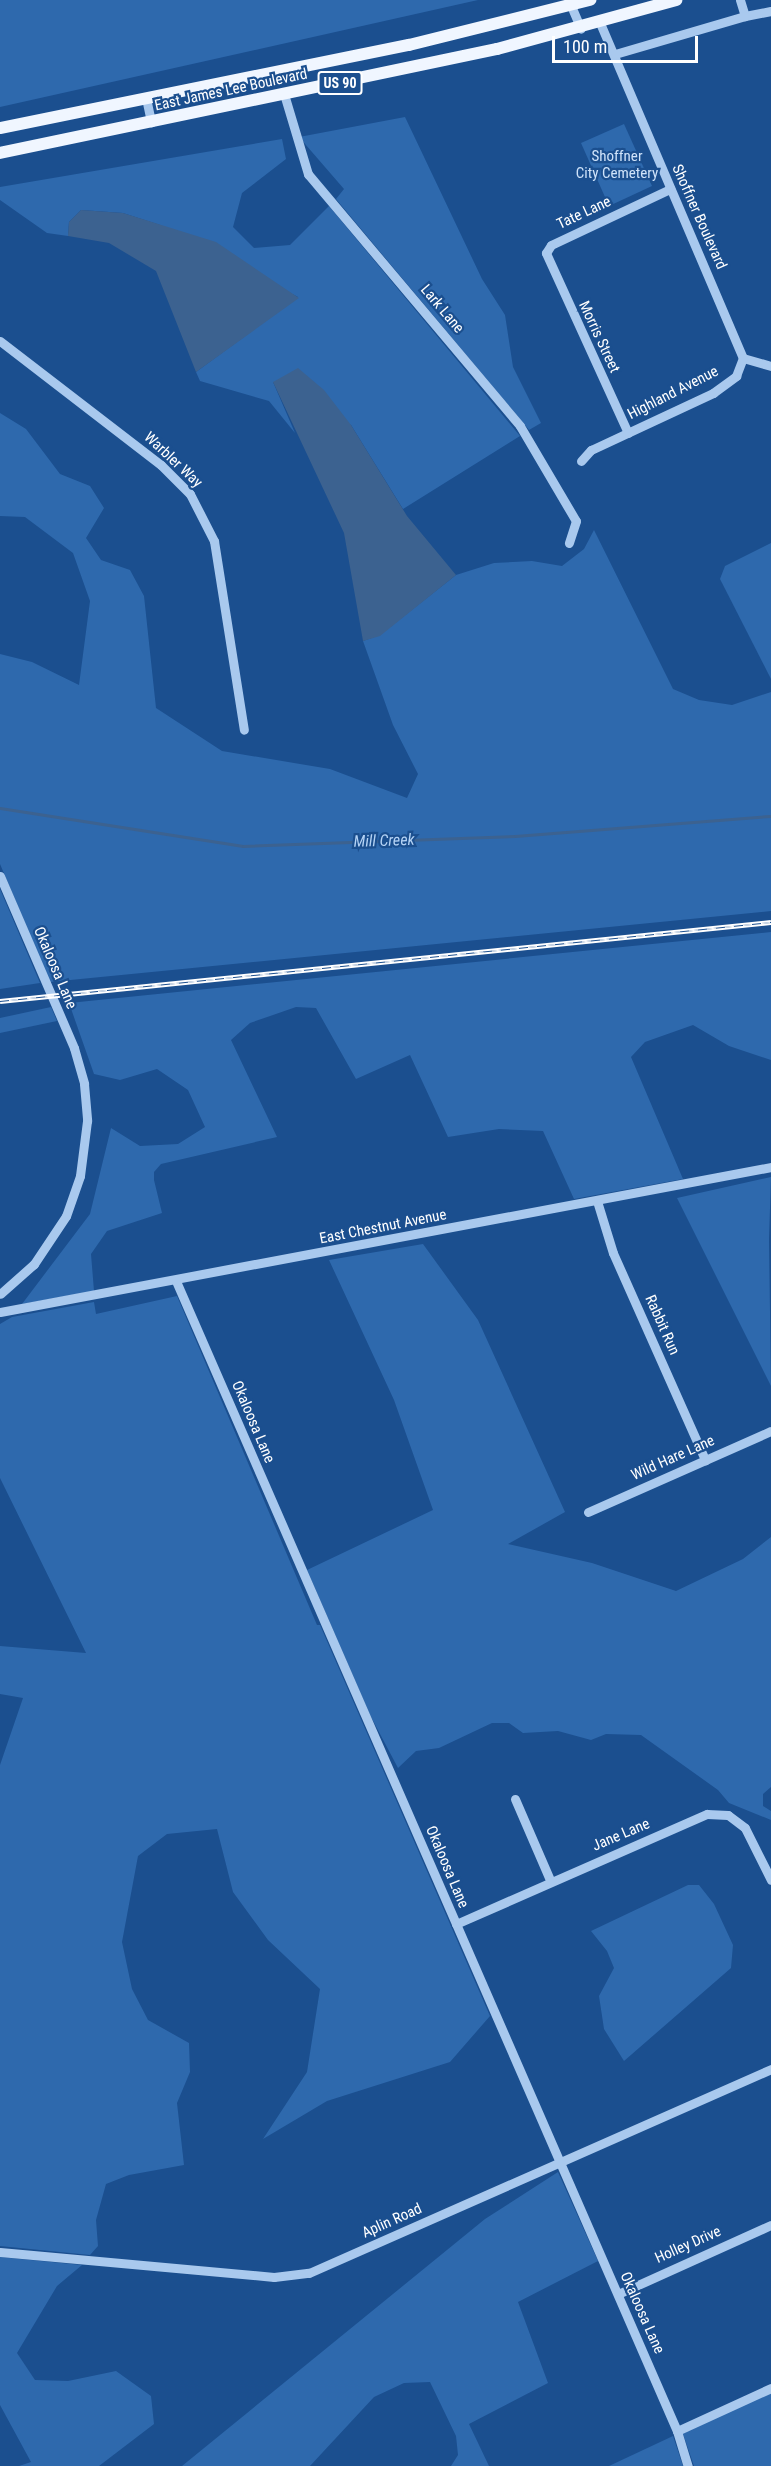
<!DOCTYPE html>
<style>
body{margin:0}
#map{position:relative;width:771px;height:2466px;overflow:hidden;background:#1b4f8f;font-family:"Roboto Condensed",sans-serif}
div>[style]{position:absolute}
.green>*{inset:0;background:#2e69ad}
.water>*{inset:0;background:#3c6290}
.stream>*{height:3px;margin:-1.5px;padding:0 1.5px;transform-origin:1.5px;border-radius:1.5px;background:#3c6290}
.minor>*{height:9px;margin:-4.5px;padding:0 4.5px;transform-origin:4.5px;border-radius:4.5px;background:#a9c9ee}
.major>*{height:12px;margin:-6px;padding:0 6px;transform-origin:6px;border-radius:6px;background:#f0f6ff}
.rail>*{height:5px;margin-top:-2.5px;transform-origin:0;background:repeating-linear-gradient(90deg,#1b4f8f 0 9px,#fff 0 18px);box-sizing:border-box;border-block:2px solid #fff}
span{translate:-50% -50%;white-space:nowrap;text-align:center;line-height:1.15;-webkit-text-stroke:4.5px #1b4f8f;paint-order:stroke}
.shield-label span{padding:2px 4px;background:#1b4f8f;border:2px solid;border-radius:4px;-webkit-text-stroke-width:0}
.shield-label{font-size:14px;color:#fff;font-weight:700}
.street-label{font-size:15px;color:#fff}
.park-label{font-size:15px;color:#cfe3fa}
.water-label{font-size:16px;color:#b5d3f5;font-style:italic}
.scale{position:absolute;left:552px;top:36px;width:146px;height:27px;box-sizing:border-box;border:3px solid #fff;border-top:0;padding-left:8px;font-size:18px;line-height:21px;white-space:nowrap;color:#fff;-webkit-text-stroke:4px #1b4f8f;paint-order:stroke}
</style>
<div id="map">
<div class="green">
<div style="clip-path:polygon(0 0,478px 0,0 107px)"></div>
<div style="clip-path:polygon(405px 117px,482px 279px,505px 315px,513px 367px,541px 423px,529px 430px,336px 199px,344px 189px,299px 137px)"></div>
<div style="clip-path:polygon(624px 124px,652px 186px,609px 206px,581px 143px)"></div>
<div style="clip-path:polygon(282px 139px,286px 159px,242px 193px,233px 227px,254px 248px,290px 245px,329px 206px,520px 436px,403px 509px,351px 425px,273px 382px,295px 433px,269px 401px,200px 381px,196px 372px,298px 297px,160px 225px,123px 213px,81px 210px,69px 222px,68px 236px,47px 233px,0 200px,0 187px)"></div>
<div style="clip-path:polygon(0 413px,26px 429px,60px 474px,90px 486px,104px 508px,86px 538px,101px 560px,130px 570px,144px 596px,156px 708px,222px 751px,330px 769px,407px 798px,418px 774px,393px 725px,363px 641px,380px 635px,456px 575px,494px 563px,532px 561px,562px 566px,584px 549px,594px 530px,673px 689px,699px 700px,732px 705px,771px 692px,771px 911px,50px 982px,0 864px,0 654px,32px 662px,79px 685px,90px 601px,73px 553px,25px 517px,0 516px)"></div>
<div style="clip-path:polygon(771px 543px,771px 679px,720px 579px,725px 566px)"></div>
<div style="clip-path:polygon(0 889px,40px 983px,0 989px)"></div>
<div style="clip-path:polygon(771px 932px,771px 1060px,729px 1046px,693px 1025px,645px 1042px,631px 1057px,683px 1179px,574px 1199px,543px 1131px,499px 1129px,448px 1137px,410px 1055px,356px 1079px,316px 1008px,296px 1007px,250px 1023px,231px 1040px,277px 1137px,161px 1164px,154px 1172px,154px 1180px,162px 1213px,107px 1231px,91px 1254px,94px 1291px,22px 1304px,90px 1214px,111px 1128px,140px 1146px,178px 1144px,205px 1127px,188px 1090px,157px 1069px,120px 1080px,94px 1074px,69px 1003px)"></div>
<div style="clip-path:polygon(51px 1007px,57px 1021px,0 1033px,0 1018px)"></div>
<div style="clip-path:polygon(771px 1177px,769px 1239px,771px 1386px,677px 1198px)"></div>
<div style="clip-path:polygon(423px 1244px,478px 1320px,565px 1512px,508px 1544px,592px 1563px,676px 1591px,743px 1559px,771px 1537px,771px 1787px,763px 1794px,763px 1806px,771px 1811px,771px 1820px,729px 1803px,718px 1790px,641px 1735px,606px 1734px,591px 1740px,558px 1731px,523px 1733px,509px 1723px,492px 1723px,439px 1748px,416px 1751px,398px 1768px,370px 1715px,307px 1570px,433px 1510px,394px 1400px,329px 1260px)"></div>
<div style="clip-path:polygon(177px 1296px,317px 1625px,320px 1625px,490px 2016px,450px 2062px,327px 2101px,263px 2139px,307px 2072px,320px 1989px,268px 1940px,233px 1892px,217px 1829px,167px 1834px,138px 1856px,122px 1942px,132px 1989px,148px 2020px,189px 2043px,190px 2072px,177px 2103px,184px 2165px,129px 2175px,106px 2184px,96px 2220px,98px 2246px,90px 2255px,0 2246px,0 1765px,23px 1698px,0 1694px,0 1646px,86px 1653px,0 1478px,0 1324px,12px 1317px,94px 1302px,96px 1314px)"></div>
<div style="clip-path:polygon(688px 1885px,699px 1885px,714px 1904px,733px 1945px,731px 1968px,624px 2061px,604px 2029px,599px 1996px,614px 1968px,607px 1951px,591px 1931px)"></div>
<div style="clip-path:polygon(558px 2172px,598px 2261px,518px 2302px,548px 2383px,469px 2424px,489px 2466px,451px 2466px,458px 2455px,456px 2436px,430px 2382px,404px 2383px,374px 2397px,310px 2466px,182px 2466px,485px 2219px)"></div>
<div style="clip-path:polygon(0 2257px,82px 2265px,57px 2286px,17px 2353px,35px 2380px,68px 2381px,116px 2371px,151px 2396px,154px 2424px,99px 2466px,19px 2466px,31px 2462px,0 2405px)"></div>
<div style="clip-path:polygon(771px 2389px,771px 2466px,694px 2466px,682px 2431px)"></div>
<div style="clip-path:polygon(673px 2436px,683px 2466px,609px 2466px)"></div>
</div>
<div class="water">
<div style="clip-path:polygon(81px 210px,123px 213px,216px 242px,299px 298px,196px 372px,156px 271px,109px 243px,68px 236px,69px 222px)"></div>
<div style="clip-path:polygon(298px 368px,324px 390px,351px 425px,407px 516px,456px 575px,380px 636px,363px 641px,344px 533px,273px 382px)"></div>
</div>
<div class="stream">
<div style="left:0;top:808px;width:246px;rotate:8.9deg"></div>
<div style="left:243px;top:846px;width:272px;rotate:-2.1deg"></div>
<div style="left:515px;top:836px;width:257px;rotate:-4.5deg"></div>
</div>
<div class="minor">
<div style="left:740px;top:0;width:17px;rotate:73deg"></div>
<div style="left:745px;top:16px;width:26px;rotate:-11deg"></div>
<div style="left:569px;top:1px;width:30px;rotate:67deg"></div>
<div style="left:600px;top:23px;width:364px;rotate:66.9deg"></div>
<div style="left:615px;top:54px;width:135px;rotate:-16.3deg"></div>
<div style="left:284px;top:94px;width:84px;rotate:73.3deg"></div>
<div style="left:308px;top:174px;width:329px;rotate:49.9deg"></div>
<div style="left:520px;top:426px;width:110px;rotate:59.5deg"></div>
<div style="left:576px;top:521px;width:23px;rotate:108deg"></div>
<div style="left:146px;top:98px;width:25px;rotate:78deg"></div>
<div style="left:0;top:341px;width:203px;rotate:37.6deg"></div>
<div style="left:161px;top:465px;width:41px;rotate:45deg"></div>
<div style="left:190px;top:494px;width:53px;rotate:62.9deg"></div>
<div style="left:214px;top:541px;width:191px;rotate:81deg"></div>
<div style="left:743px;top:358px;width:29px;rotate:16deg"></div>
<div style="left:628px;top:433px;width:198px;rotate:-114.5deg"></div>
<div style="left:546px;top:253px;width:9px;rotate:-58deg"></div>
<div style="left:551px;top:245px;width:132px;rotate:-25.2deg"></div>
<div style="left:581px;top:461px;width:15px;rotate:-48deg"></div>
<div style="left:591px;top:450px;width:135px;rotate:-25deg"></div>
<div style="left:713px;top:393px;width:29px;rotate:-36deg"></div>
<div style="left:736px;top:376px;width:19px;rotate:-69deg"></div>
<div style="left:0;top:876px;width:187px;rotate:66.7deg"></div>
<div style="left:74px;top:1048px;width:37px;rotate:74deg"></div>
<div style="left:84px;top:1084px;width:37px;rotate:85deg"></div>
<div style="left:87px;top:1121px;width:55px;rotate:97.3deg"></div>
<div style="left:80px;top:1176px;width:42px;rotate:109.3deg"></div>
<div style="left:66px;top:1216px;width:58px;rotate:123.7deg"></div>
<div style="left:34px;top:1264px;width:45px;rotate:138.6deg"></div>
<div style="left:597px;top:1201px;width:54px;rotate:72.9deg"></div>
<div style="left:613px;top:1253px;width:227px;rotate:66deg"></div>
<div style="left:176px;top:1281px;width:1254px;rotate:66.46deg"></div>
<div style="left:677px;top:2431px;width:37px;rotate:73deg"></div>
<div style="left:0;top:1312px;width:785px;rotate:-10.65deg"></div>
<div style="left:588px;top:1512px;width:200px;rotate:-23.9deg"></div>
<div style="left:515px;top:1799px;width:90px;rotate:66.6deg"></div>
<div style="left:456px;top:1924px;width:274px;rotate:-23.7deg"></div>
<div style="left:707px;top:1814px;width:21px;rotate:3deg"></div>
<div style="left:728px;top:1815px;width:21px;rotate:37deg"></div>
<div style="left:745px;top:1828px;width:58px;rotate:63.4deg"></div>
<div style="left:0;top:2252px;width:275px;rotate:5.2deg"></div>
<div style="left:274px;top:2277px;width:35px;rotate:-7deg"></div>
<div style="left:309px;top:2273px;width:505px;rotate:-23.82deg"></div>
<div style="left:618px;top:2294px;width:168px;rotate:-24.3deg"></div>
<div style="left:677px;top:2431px;width:103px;rotate:-24.6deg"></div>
</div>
<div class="major">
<div style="left:0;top:128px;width:417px;rotate:-11.5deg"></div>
<div style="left:409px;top:45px;width:187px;rotate:-14deg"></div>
<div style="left:0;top:153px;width:508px;rotate:-11.82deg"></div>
<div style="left:497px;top:49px;width:186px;rotate:-15.3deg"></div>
</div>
<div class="rail">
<div style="left:0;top:1001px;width:775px;rotate:-5.85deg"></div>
</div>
<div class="shield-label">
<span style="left:340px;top:83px">US 90</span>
</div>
<div class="street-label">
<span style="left:231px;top:90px;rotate:-12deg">East James Lee Boulevard</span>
<span style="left:584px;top:213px;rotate:-25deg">Tate Lane</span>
<span style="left:699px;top:217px;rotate:66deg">Shoffner Boulevard</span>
<span style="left:442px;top:309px;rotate:50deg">Lark Lane</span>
<span style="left:599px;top:337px;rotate:65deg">Morris Street</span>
<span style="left:673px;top:393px;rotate:-27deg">Highland Avenue</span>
<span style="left:173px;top:460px;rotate:43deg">Warbler Way</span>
<span style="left:55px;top:968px;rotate:67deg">Okaloosa Lane</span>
<span style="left:383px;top:1227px;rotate:-11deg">East Chestnut Avenue</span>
<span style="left:662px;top:1325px;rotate:66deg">Rabbit Run</span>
<span style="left:253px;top:1422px;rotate:67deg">Okaloosa Lane</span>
<span style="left:673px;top:1458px;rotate:-24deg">Wild Hare Lane</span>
<span style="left:621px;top:1835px;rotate:-23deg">Jane Lane</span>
<span style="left:447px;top:1867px;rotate:67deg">Okaloosa Lane</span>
<span style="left:392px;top:2221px;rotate:-24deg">Aplin Road</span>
<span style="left:688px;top:2245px;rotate:-24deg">Holley Drive</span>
<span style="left:642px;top:2313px;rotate:66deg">Okaloosa Lane</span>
</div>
<div class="park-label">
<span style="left:617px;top:165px">Shoffner<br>City Cemetery</span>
</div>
<div class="water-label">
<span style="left:384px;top:841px;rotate:-2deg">Mill Creek</span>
</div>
<div class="scale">100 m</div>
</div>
